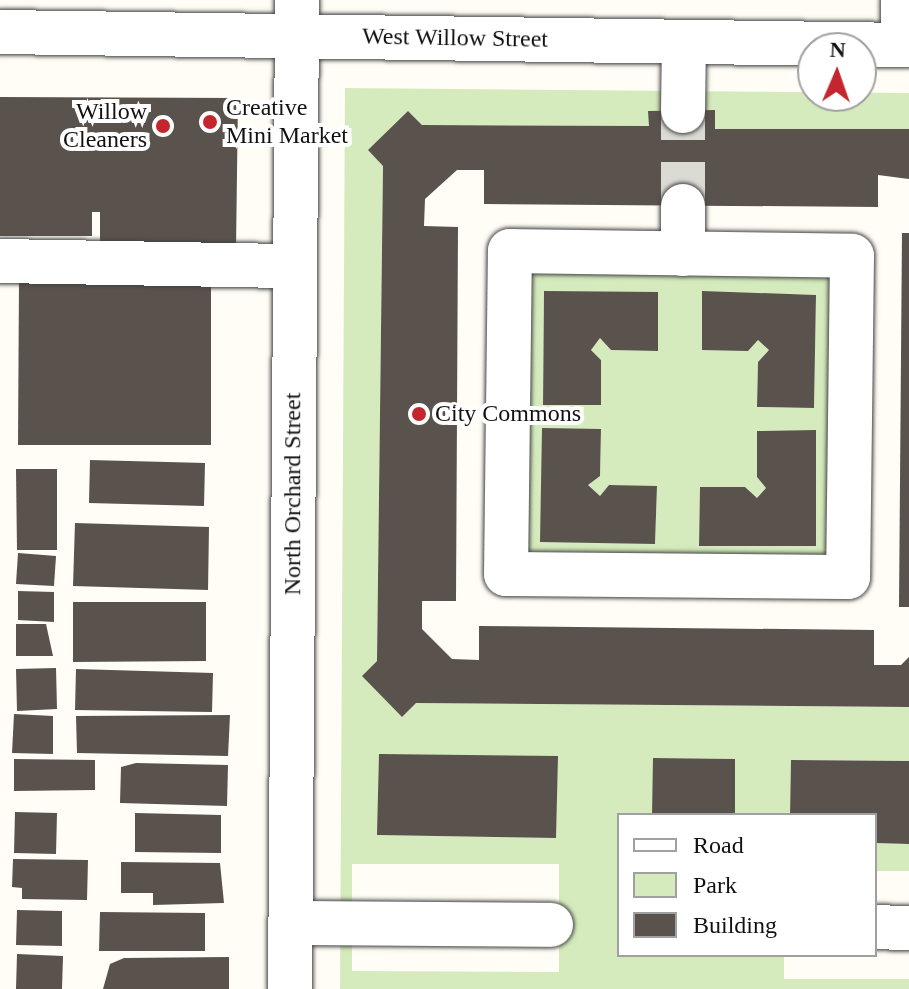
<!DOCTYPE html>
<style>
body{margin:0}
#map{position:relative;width:909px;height:989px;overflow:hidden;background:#fffdf5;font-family:"Times New Roman",serif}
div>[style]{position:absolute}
.green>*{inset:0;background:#d5ebbd}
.building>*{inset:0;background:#5a524d}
.minor-tunnel>*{height:44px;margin-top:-22px;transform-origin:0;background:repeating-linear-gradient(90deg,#dbdad3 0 44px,transparent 0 66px)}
.roads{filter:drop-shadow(0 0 2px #444) drop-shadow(0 0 2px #444)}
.minor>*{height:44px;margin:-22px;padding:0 22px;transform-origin:22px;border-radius:22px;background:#fff}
.dots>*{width:22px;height:22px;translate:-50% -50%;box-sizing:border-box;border:4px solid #fff;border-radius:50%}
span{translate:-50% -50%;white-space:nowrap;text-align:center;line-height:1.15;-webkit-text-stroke:8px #fff;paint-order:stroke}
.street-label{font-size:24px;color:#111}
.poi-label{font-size:24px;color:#111}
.left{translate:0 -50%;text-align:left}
.right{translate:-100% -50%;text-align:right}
.legend{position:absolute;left:617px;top:813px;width:260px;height:144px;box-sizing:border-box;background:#fff;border:2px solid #a0a0a0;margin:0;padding:10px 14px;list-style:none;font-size:24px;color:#111}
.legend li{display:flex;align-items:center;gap:16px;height:40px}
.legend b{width:40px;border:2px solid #a0a0a0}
.north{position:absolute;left:797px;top:32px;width:80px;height:80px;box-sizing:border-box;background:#fff;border:2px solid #a0a0a0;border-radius:50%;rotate:2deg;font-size:22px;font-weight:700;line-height:32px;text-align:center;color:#111}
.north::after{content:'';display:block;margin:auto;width:28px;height:36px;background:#c4262e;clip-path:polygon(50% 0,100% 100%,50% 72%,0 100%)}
</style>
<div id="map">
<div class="green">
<div style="clip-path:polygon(evenodd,345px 88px,909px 93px,909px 129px,715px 129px,714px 110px,649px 111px,649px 126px,422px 125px,408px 111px,369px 150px,383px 166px,377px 661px,363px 676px,402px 717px,416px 703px,909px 707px,909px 761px,791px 760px,790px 815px,735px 815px,735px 759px,654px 758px,652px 815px,619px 815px,619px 955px,784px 955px,784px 979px,909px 979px,909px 989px,340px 989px,345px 88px,379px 754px,555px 838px,378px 835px,379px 754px,345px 88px,352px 864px,559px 864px,559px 972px,352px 971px,352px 864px)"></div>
<div style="clip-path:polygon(evenodd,510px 251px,852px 256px,848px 577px,507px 574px,510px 251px,544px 291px,658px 351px,611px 350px,600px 338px,591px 350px,601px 360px,601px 405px,543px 405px,544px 291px,510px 251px,703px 292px,816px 295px,814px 408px,757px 407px,758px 362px,769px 350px,758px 340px,747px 351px,703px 292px,510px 251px,601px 430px,600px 476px,588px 485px,600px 496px,609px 485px,657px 487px,655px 544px,541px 541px,601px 430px,510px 251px,757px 431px,816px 431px,815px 546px,699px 545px,700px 487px,745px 487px,757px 498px,766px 488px,757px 477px,757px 431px)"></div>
<div style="clip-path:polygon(875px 843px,909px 844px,909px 871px,875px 871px)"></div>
</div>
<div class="building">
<div style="clip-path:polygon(0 97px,238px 98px,236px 249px,100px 248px,100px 212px,92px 212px,92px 236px,0 236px)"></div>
<div style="clip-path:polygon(715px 110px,715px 129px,909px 129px,909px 179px,878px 175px,878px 207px,484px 204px,484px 170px,457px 170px,425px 199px,424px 226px,458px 227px,456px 601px,422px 601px,422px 629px,452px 659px,479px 660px,479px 626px,874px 630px,874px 665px,901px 665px,909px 657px,909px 707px,416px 703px,402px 717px,362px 676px,377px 661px,383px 166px,368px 150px,408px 111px,422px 125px,649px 126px,648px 111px)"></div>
<div style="clip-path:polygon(902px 233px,909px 233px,909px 607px,899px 607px)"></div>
<div style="clip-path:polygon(19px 279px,211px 279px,211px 445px,18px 445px)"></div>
<div style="clip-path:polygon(544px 291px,658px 292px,658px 351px,611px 350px,600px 338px,591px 350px,601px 360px,601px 405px,543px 405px)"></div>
<div style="clip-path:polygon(702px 291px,816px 295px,814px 408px,757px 407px,758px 362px,769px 350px,758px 340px,748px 351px,702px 350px)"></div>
<div style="clip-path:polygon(542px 428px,601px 429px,600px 476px,588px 485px,600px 496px,609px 485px,657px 486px,655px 544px,540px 542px)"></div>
<div style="clip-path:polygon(816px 430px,816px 546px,699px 546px,700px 487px,745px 487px,757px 498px,766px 488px,757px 477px,757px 431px)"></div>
<div style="clip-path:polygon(90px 460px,205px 463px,204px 506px,89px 503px)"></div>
<div style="clip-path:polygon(16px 469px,57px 469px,57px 550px,17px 550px)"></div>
<div style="clip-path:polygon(75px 523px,209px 527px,208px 590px,73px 586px)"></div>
<div style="clip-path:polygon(18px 553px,56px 556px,54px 586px,16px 584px)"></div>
<div style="clip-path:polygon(18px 591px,54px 592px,54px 622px,18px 620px)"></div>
<div style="clip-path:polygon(73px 602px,206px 602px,206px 661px,73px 662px)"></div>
<div style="clip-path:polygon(16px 624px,46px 624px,53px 656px,16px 656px)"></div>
<div style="clip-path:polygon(56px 668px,57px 709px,17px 711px,16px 669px)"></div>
<div style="clip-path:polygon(76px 669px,213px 673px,212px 712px,75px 710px)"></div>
<div style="clip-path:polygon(14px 714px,53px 716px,53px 754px,12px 753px)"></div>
<div style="clip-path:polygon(230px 715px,228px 756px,77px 753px,76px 716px)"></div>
<div style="clip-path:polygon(379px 754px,558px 756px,556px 838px,377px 835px)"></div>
<div style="clip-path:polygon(653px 758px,735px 759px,735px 815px,652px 815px)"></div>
<div style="clip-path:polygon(14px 759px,95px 760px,95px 790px,14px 791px)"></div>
<div style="clip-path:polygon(791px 760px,909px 761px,909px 844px,875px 843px,875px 815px,790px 815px)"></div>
<div style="clip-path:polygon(136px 763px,228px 765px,227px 806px,120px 803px,121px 767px)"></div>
<div style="clip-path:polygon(15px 812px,57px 813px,56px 854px,14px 853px)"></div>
<div style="clip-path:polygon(135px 813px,221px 815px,221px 853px,135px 852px)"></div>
<div style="clip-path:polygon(13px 859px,88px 860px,87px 900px,22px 899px,22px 888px,12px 887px)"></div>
<div style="clip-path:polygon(121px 862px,220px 863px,224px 903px,153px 905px,153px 893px,121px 893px)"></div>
<div style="clip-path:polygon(17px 910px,62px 911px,62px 946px,16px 945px)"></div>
<div style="clip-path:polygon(100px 912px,205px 913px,205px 951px,99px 951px)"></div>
<div style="clip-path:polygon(17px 954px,63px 956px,62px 989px,16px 989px)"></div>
<div style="clip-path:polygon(229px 957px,229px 989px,103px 989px,110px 964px,124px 958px)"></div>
</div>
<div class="minor-tunnel">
<div style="left:683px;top:206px;width:95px;rotate:-90deg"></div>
</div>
<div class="roads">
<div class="minor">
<div style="left:0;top:32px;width:909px;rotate:0.82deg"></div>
<div style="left:903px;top:45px;width:45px;rotate:-90deg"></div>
<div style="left:683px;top:111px;width:69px;rotate:-89.2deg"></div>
<div style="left:510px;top:251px;width:342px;rotate:0.8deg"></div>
<div style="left:852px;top:256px;width:321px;rotate:90.7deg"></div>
<div style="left:848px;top:577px;width:342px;rotate:-179.5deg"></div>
<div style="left:506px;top:574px;width:323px;rotate:-89.3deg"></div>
<div style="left:683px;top:254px;width:48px;rotate:-90deg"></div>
<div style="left:0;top:261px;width:295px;rotate:1deg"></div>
<div style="left:290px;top:923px;width:261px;rotate:0.4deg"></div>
<div style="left:875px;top:927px;width:34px;rotate:2deg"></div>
<div style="left:290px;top:989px;width:989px;rotate:-89.59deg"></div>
</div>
</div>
<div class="dots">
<div style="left:210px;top:122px;background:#c4262e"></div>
<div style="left:163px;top:126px;background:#c4262e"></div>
<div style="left:419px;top:414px;background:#c4262e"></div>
</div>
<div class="street-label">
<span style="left:455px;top:38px;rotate:1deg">West Willow Street</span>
<span style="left:293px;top:494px;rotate:-90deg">North Orchard Street</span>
</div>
<div class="poi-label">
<span class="left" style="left:226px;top:122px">Creative<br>Mini Market</span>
<span class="right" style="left:147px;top:126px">Willow<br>Cleaners</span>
<span class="left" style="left:435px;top:414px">City Commons</span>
</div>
<ul class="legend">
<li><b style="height:10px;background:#fff"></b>Road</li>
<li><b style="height:22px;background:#d5ebbd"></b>Park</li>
<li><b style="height:22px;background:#5a524d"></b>Building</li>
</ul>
<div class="north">N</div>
</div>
